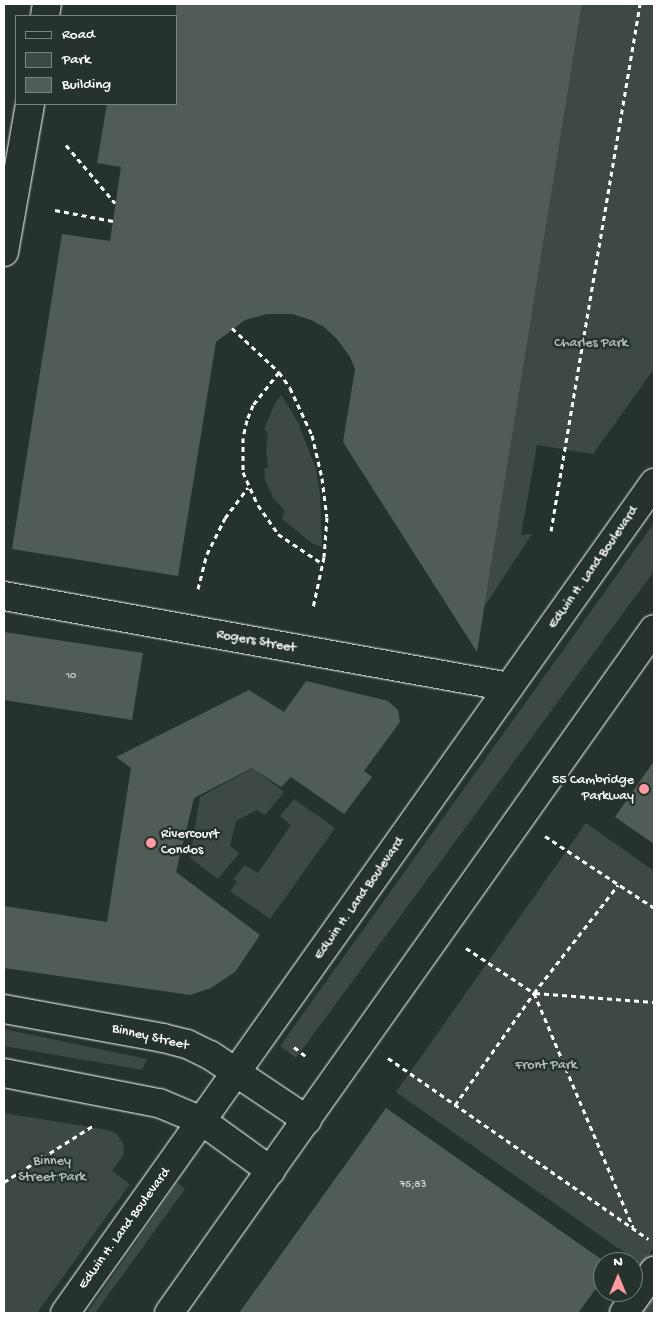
<!DOCTYPE html>
<style>
body{margin:0}
#map{position:relative;width:658px;height:1317px;overflow:hidden;background:#26332d;font-family:"Gochi Hand",sans-serif}
div>[style]{position:absolute}
.green>*{inset:0;background:#3e4944}
.building>*{inset:0;background:#515c57}
.path>*{height:3px;margin-top:-1.5px;transform-origin:0;background:repeating-linear-gradient(90deg,#fff 0 5px,transparent 0 9px)}
.roads{filter:drop-shadow(0 0 1px #fff) drop-shadow(0 0 1px #fff)}
.street>*{height:28px;margin:-14px;padding:0 14px;transform-origin:14px;border-radius:14px;background:#26332d}
.secondary>*{height:28px;margin:-14px;padding:0 14px;transform-origin:14px;border-radius:14px;background:#26332d}
.primary>*{height:28px;margin:-14px;padding:0 14px;transform-origin:14px;border-radius:14px;background:#26332d}
.dots>*{width:14px;height:14px;translate:-50% -50%;box-sizing:border-box;border:2px solid #26332d;border-radius:50%}
span{translate:-50% -50%;white-space:nowrap;text-align:center;line-height:1.15;-webkit-text-stroke:5px #26332d;paint-order:stroke}
.number-label{font-size:11px;color:#d4d6d5}
.number-label span{-webkit-text-stroke-width:0}
.park-label{font-size:14px;color:#bbbfbe}
.street-label{font-size:14px;color:#fff}
.poi-label{font-size:14px;color:#fff}
.right{translate:-100% -50%;text-align:right}
.left{translate:0 -50%;text-align:left}
.frame{position:absolute;inset:0;border:5px solid #fff;pointer-events:none}
.legend{position:absolute;left:15px;top:15px;width:162px;height:90px;box-sizing:border-box;background:#26332d;border:1px solid #7d8581;margin:0;padding:6px 9px;list-style:none;font-size:15px;color:#fff}
.legend li{display:flex;align-items:center;gap:10px;height:25px}
.legend b{width:25px;border:1px solid #7d8581}
.north{position:absolute;left:593px;top:1252px;width:50px;height:50px;box-sizing:border-box;background:#26332d;border:1px solid #7d8581;border-radius:50%;rotate:0deg;font-size:14px;font-weight:700;line-height:20px;text-align:center;color:#fff}
.north::after{content:'';display:block;margin:auto;width:18px;height:22px;background:#ff9aa2;clip-path:polygon(50% 0,100% 100%,50% 72%,0 100%)}
</style>
<div id="map">
<div class="green">
<div style="clip-path:polygon(582px 4px,654px 4px,654px 369px,593px 454px,537px 445px,521px 535px,532px 534px,484px 607px)"></div>
<div style="clip-path:polygon(281px 395px,298px 422px,316px 469px,320px 494px,322px 547px,313px 544px,282px 519px,285px 511px,273px 498px,265px 479px,264px 469px,268px 468px,266px 451px,268px 432px,264px 430px,274px 405px)"></div>
<div style="clip-path:polygon(654px 523px,654px 571px,296px 1058px,280px 1046px)"></div>
<div style="clip-path:polygon(253px 768px,284px 792px,265px 815px,257px 810px,236px 821px,230px 846px,239px 853px,218px 879px,190px 858px,200px 797px)"></div>
<div style="clip-path:polygon(294px 799px,335px 828px,270px 919px,230px 891px,237px 882px,234px 879px,244px 865px,258px 873px,291px 825px,280px 816px)"></div>
<div style="clip-path:polygon(586px 823px,654px 871px,654px 1247px,642px 1265px,396px 1092px)"></div>
<div style="clip-path:polygon(4px 1029px,147px 1059px,142px 1070px,4px 1046px)"></div>
<div style="clip-path:polygon(4px 1113px,107px 1130px,116px 1133px,123px 1143px,124px 1154px,112px 1171px,130px 1184px,37px 1313px,4px 1313px)"></div>
<div style="clip-path:polygon(177px 1183px,185px 1189px,95px 1313px,87px 1313px)"></div>
<div style="clip-path:polygon(654px 1287px,654px 1313px,635px 1313px)"></div>
</div>
<div class="building">
<div style="clip-path:polygon(176px 4px,582px 4px,477px 652px,343px 442px,355px 369px,350px 357px,337px 339px,324px 327px,311px 320px,292px 314px,267px 314px,245px 320px,216px 342px,178px 576px,12px 549px,62px 234px,110px 241px,121px 167px,97px 163px,107px 104px,176px 104px)"></div>
<div style="clip-path:polygon(4px 632px,143px 653px,132px 720px,4px 700px)"></div>
<div style="clip-path:polygon(306px 681px,388px 701px,398px 710px,400px 722px,364px 771px,372px 777px,344px 814px,291px 777px,281px 787px,252px 768px,194px 798px,176px 872px,260px 935px,235px 972px,211px 988px,190px 995px,4px 968px,4px 906px,107px 922px,131px 768px,116px 757px,249px 690px,284px 712px)"></div>
<div style="clip-path:polygon(654px 761px,654px 844px,615px 817px)"></div>
<div style="clip-path:polygon(386px 1108px,605px 1262px,603px 1262px,603px 1279px,578px 1313px,239px 1313px)"></div>
</div>
<div class="path">
<div style="left:66px;top:145px;width:76px;rotate:49.8deg"></div>
<div style="left:55px;top:210px;width:59px;rotate:10.7deg"></div>
<div style="left:232px;top:328px;width:64px;rotate:43.1deg"></div>
<div style="left:279px;top:372px;width:19px;rotate:55deg"></div>
<div style="left:290px;top:388px;width:52px;rotate:64.9deg"></div>
<div style="left:312px;top:435px;width:44px;rotate:76.9deg"></div>
<div style="left:322px;top:478px;width:39px;rotate:83deg"></div>
<div style="left:327px;top:517px;width:40px;rotate:94.3deg"></div>
<div style="left:324px;top:557px;width:52px;rotate:102.2deg"></div>
<div style="left:279px;top:372px;width:42px;rotate:128.2deg"></div>
<div style="left:253px;top:405px;width:16px;rotate:112deg"></div>
<div style="left:247px;top:420px;width:18px;rotate:103deg"></div>
<div style="left:243px;top:438px;width:34px;rotate:90deg"></div>
<div style="left:243px;top:472px;width:36px;rotate:66deg"></div>
<div style="left:258px;top:505px;width:35px;rotate:55deg"></div>
<div style="left:278px;top:534px;width:54px;rotate:33.7deg"></div>
<div style="left:551px;top:531px;width:534px;rotate:-80.41deg"></div>
<div style="left:198px;top:589px;width:36px;rotate:-76deg"></div>
<div style="left:207px;top:554px;width:40px;rotate:-63.4deg"></div>
<div style="left:225px;top:518px;width:38px;rotate:-53deg"></div>
<div style="left:545px;top:836px;width:131px;rotate:33.4deg"></div>
<div style="left:466px;top:948px;width:82px;rotate:33.5deg"></div>
<div style="left:534px;top:993px;width:254px;rotate:67.1deg"></div>
<div style="left:535px;top:993px;width:119px;rotate:4.3deg"></div>
<div style="left:294px;top:1047px;width:16px;rotate:38deg"></div>
<div style="left:388px;top:1058px;width:317px;rotate:34.8deg"></div>
<div style="left:455px;top:1105px;width:137px;rotate:-54.8deg"></div>
<div style="left:534px;top:993px;width:137px;rotate:-52.1deg"></div>
<div style="left:4px;top:1182px;width:107px;rotate:-32.3deg"></div>
</div>
<div class="roads">
<div class="street">
<div style="left:4px;top:596px;width:513px;rotate:10.21deg"></div>
<div style="left:624px;top:1313px;width:52px;rotate:-54.5deg"></div>
</div>
<div class="secondary">
<div style="left:45px;top:16px;width:12px;rotate:-81deg"></div>
<div style="left:4px;top:252px;width:150px;rotate:-80deg"></div>
<div style="left:4px;top:1009px;width:162px;rotate:10.3deg"></div>
<div style="left:163px;top:1038px;width:25px;rotate:14deg"></div>
<div style="left:187px;top:1044px;width:25px;rotate:26deg"></div>
<div style="left:210px;top:1055px;width:117px;rotate:33.8deg"></div>
<div style="left:4px;top:1073px;width:158px;rotate:11deg"></div>
<div style="left:159px;top:1103px;width:47px;rotate:22.7deg"></div>
<div style="left:202px;top:1121px;width:85px;rotate:35.9deg"></div>
</div>
<div class="primary">
<div style="left:65px;top:1313px;width:1018px;rotate:-54.64deg"></div>
<div style="left:169px;top:1313px;width:838px;rotate:-54.66deg"></div>
</div>
</div>
<div class="dots">
<div style="left:644px;top:789px;background:#ff9aa2"></div>
<div style="left:151px;top:843px;background:#ff9aa2"></div>
</div>
<div class="number-label">
<span style="left:71px;top:676px">10</span>
<span style="left:413px;top:1185px">75;83</span>
</div>
<div class="park-label">
<span style="left:591px;top:344px">Charles Park</span>
<span style="left:546px;top:1066px">Front Park</span>
<span style="left:52px;top:1170px">Binney<br>Street Park</span>
</div>
<div class="street-label">
<span style="left:594px;top:568px;rotate:-55deg">Edwin H. Land Boulevard</span>
<span style="left:256px;top:642px;rotate:10deg">Rogers Street</span>
<span style="left:360px;top:899px;rotate:-55deg">Edwin H. Land Boulevard</span>
<span style="left:150px;top:1038px;rotate:13deg">Binney Street</span>
<span style="left:125px;top:1229px;rotate:-54deg">Edwin H. Land Boulevard</span>
</div>
<div class="poi-label">
<span class="right" style="left:634px;top:789px">55 Cambridge<br>Parkway</span>
<span class="left" style="left:161px;top:843px">Rivercourt<br>Condos</span>
</div>
<div class="frame"></div>
<ul class="legend">
<li><b style="height:6px;background:#26332d"></b>Road</li>
<li><b style="height:14px;background:#3e4944"></b>Park</li>
<li><b style="height:14px;background:#515c57"></b>Building</li>
</ul>
<div class="north">N</div>
</div>
